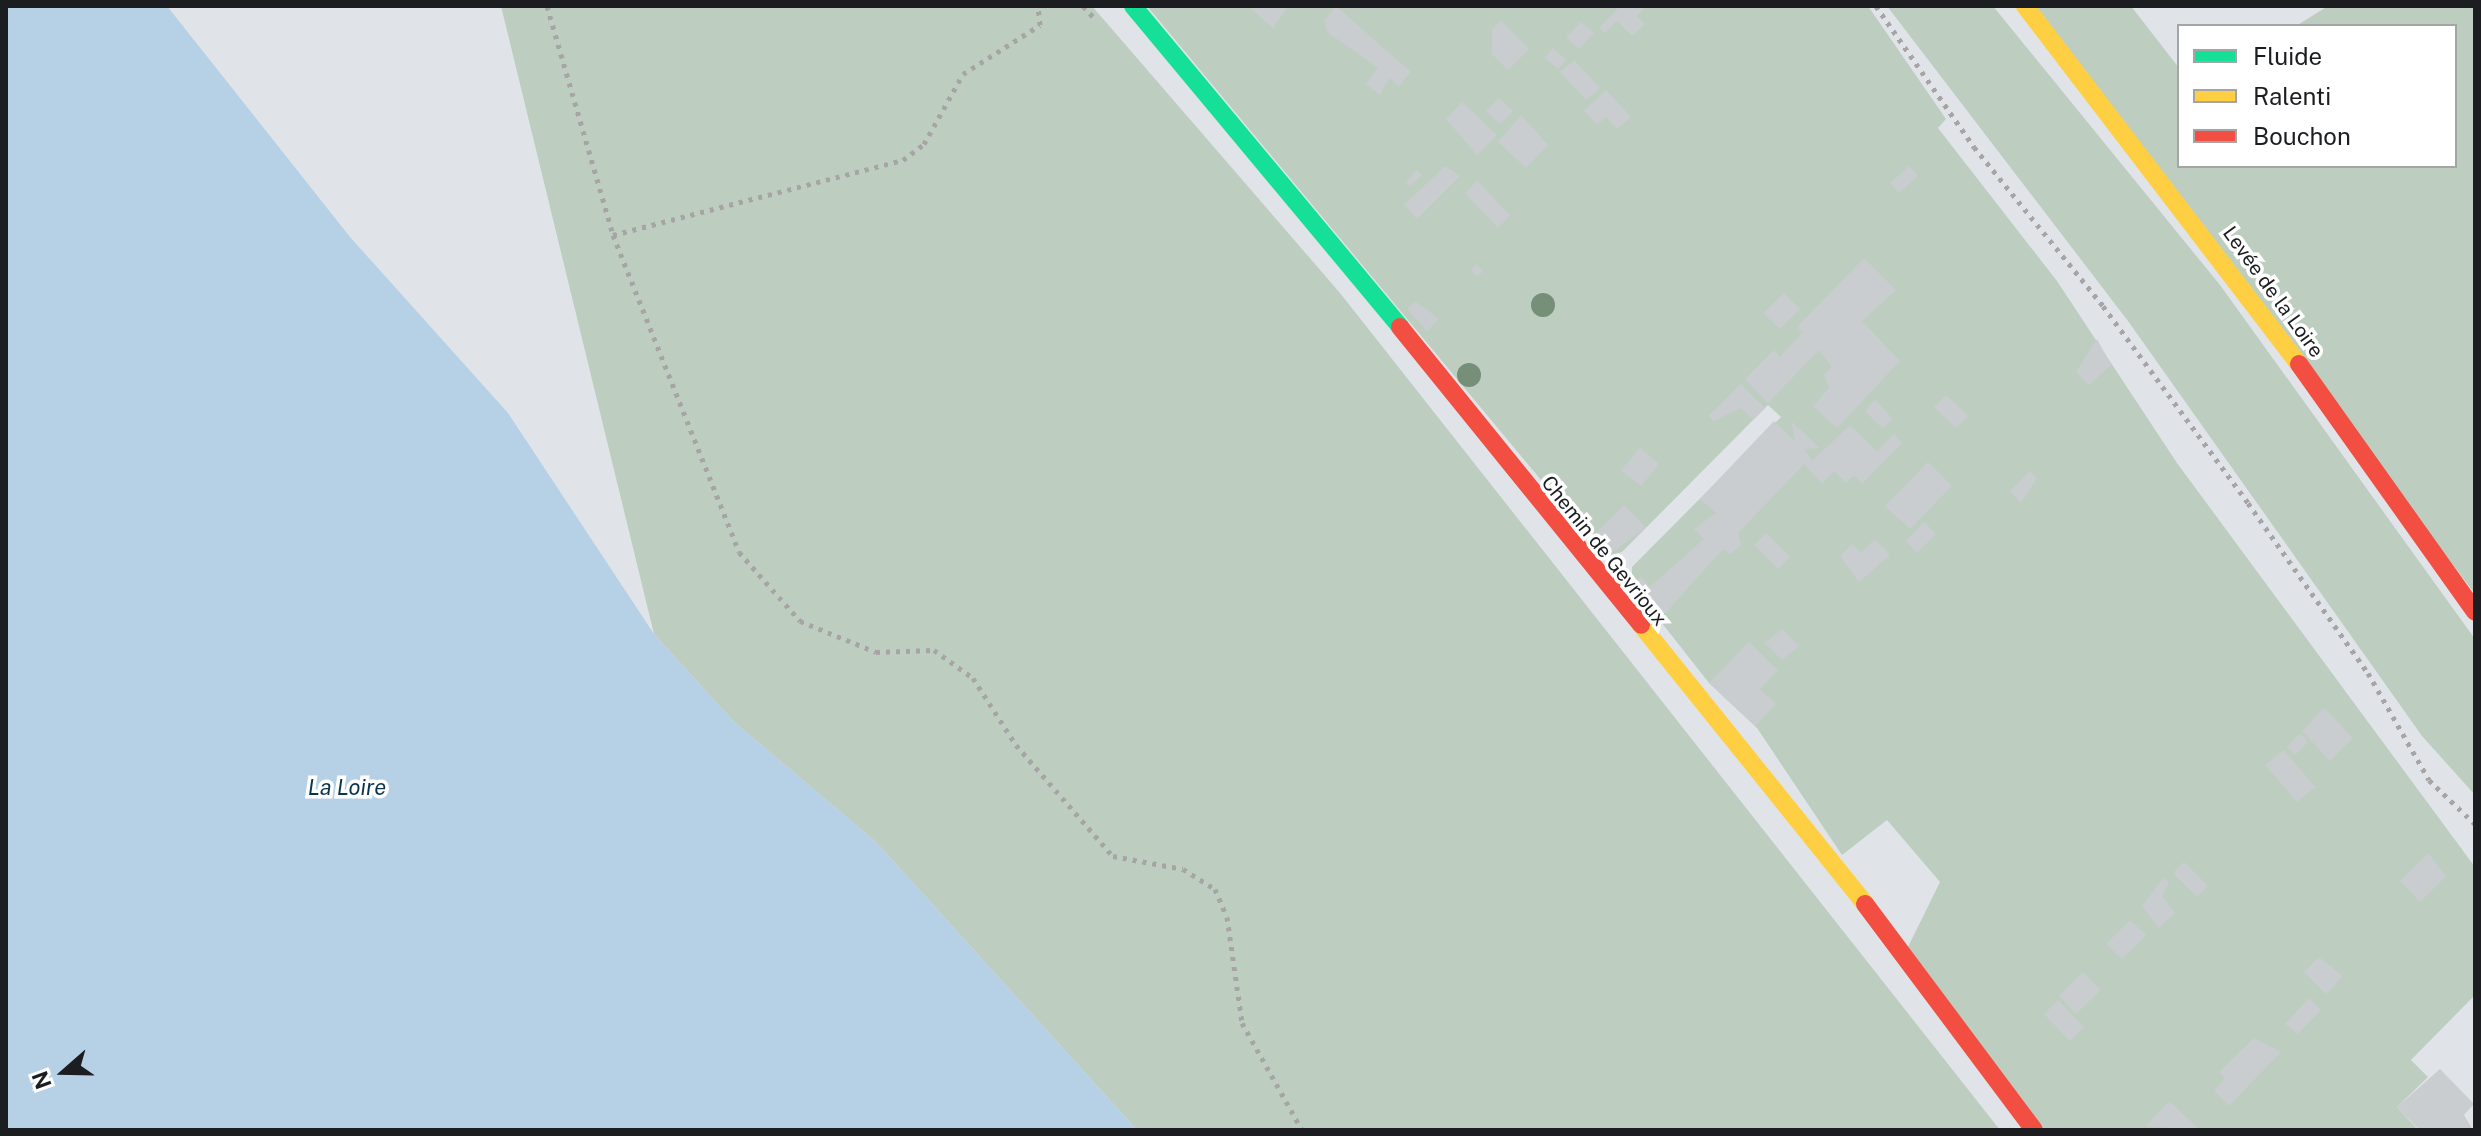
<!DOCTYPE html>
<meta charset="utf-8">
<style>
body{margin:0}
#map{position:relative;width:2481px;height:1136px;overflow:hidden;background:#e0e4e8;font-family:"Public Sans",sans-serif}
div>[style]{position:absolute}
.green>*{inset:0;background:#bdcdc0}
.water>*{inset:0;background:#b6d0e6}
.building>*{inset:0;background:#c9cdd0}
.path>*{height:5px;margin-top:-2.5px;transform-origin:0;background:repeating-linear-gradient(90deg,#a7a4a6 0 4px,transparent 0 10px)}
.fast>*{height:18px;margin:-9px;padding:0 9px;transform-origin:9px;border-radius:9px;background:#16e098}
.slow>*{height:18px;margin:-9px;padding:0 9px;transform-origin:9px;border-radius:9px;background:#ffcf43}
.jam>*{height:18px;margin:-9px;padding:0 9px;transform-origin:9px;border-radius:9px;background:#f24e42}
.trees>*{width:24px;height:24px;margin:-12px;border-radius:50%;background:#768f78}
span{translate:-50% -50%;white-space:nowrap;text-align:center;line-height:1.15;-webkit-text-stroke:7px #fff;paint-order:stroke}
.street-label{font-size:20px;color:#1b1d20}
.water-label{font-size:22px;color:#093452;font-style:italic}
.frame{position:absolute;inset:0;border:8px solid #1b1d20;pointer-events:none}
.legend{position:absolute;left:2177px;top:24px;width:280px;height:144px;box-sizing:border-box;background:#fff;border:2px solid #a4a5a6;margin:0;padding:10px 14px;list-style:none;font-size:24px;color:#1b1d20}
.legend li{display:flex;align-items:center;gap:16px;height:40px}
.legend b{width:40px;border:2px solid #a4a5a6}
.north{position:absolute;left:24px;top:1032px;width:80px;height:80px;-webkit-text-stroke:6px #fff;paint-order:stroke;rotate:250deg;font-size:22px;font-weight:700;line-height:32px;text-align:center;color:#1b1d20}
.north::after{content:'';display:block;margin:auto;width:28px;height:36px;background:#1b1d20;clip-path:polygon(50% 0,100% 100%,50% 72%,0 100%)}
</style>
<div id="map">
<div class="green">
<div style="clip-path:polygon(501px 6px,1092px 6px,1340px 293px,2000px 1130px,1137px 1130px,876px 842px,733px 721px,654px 634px)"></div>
<div style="clip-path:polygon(1147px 6px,1868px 6px,1946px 119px,1938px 128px,2057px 281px,2177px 463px,2475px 867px,2475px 995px,2411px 1060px,2428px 1077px,2397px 1107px,2418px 1130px,2045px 1130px,1908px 947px,1940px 882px,1887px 820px,1842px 855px,1757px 728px,1709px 683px,1632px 585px,1632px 567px,1781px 417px,1768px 405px,1622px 552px,1605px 557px)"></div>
<div style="clip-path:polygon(1887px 6px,1993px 6px,2220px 285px,2475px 639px,2475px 795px,2422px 736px,2128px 321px)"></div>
<div style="clip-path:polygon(2032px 6px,2131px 6px,2179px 68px,2179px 166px,2455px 166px,2455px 26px,2296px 26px,2328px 6px,2475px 6px,2475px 594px)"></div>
</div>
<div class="water">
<div style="clip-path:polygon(6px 6px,167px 6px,350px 237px,508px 413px,654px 634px,733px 721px,876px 842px,1137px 1130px,6px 1130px)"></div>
</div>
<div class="building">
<div style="clip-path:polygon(1288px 6px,1273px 28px,1251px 9px,1253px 6px)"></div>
<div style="clip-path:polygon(1336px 6px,1411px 72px,1399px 86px,1389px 78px,1380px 95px,1366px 84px,1378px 68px,1327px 32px,1324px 21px)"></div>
<div style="clip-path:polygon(1620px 6px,1647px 6px,1637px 16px,1645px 24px,1632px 36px,1617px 21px,1605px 33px,1599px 28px)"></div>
<div style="clip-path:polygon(1501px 21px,1529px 49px,1508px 70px,1492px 54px,1492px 29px)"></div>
<div style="clip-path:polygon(1581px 22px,1594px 33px,1579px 49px,1566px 37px)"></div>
<div style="clip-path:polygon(1553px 48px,1566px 60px,1558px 69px,1545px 58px)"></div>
<div style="clip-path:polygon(1574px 60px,1600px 88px,1586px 100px,1560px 72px)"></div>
<div style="clip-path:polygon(1606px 90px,1631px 117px,1617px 129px,1606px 117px,1597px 125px,1584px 111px)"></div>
<div style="clip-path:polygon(1499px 98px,1513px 111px,1500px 124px,1486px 111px)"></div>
<div style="clip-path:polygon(1462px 102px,1497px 135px,1477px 155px,1446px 119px)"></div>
<div style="clip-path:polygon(1521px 115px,1548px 145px,1526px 168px,1498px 142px)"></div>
<div style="clip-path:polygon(1445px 166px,1460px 176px,1417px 219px,1404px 205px)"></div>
<div style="clip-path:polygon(1909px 166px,1918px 176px,1899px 193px,1890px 183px)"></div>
<div style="clip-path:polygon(1417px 170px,1422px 175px,1411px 186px,1406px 182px)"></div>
<div style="clip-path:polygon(1477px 181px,1510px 215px,1498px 228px,1465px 193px)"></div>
<div style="clip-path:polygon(1864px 258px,1896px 290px,1862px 321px,1900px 361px,1837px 428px,1813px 406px,1829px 388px,1824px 374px,1832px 367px,1819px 350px,1768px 403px,1745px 379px,1774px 350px,1780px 357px,1802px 333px,1797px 327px)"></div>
<div style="clip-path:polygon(1477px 264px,1483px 271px,1477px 277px,1471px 270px)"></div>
<div style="clip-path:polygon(1784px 293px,1800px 309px,1780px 329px,1763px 313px)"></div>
<div style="clip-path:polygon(1415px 301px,1439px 319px,1427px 331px,1407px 309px)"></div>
<div style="clip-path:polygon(2097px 339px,2111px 365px,2089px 385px,2076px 372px)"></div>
<div style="clip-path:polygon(1741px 384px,1765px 408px,1753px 420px,1741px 408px,1714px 421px,1708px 416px)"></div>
<div style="clip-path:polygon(1946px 395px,1968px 416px,1956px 428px,1934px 407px)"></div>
<div style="clip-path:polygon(1875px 400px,1893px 419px,1883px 429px,1865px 411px)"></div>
<div style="clip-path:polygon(1774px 421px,1795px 441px,1791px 421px,1820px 448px,1804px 449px,1812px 461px,1850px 425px,1877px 451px,1894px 434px,1902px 443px,1862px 484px,1854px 475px,1846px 483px,1834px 471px,1822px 484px,1804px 464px,1738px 533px,1741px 546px,1730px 554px,1723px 549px,1660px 619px,1631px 586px,1641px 577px,1650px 587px,1704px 539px,1694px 529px,1716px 513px,1700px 499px)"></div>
<div style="clip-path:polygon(1640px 448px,1659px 464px,1641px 486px,1621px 470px)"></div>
<div style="clip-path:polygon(1928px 462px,1952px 486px,1910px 529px,1885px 506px)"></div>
<div style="clip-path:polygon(2030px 471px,2037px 478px,2021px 503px,2010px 491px)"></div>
<div style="clip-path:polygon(1624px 505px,1646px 528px,1605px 557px,1589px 540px)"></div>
<div style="clip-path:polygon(1924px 522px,1936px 534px,1917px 553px,1906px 541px)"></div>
<div style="clip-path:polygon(1766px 533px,1790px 557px,1778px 569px,1754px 545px)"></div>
<div style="clip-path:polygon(1875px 539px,1890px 555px,1859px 582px,1840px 556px,1852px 544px,1861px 553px)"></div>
<div style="clip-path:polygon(1782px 629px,1799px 646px,1782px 660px,1765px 643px)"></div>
<div style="clip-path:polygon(1749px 642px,1778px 670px,1760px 689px,1776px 704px,1755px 726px,1709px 683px)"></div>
<div style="clip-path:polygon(2324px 708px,2353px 738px,2330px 761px,2302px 731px)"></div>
<div style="clip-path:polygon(2300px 733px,2308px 742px,2295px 755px,2287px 747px)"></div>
<div style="clip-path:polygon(2284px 750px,2315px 787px,2297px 802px,2265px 765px)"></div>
<div style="clip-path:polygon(2428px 853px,2446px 876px,2420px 902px,2400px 881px)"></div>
<div style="clip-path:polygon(2184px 862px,2208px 886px,2197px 897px,2173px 873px)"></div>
<div style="clip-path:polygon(2163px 878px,2169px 882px,2162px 896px,2175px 913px,2159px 928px,2142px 906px)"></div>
<div style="clip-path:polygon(2130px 920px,2146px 935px,2122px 959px,2106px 944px)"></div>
<div style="clip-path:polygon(2319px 957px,2343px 976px,2326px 994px,2304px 972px)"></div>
<div style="clip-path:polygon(2083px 972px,2101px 990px,2076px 1014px,2059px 996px)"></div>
<div style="clip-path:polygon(2309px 998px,2321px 1010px,2298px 1034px,2285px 1024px)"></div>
<div style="clip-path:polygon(2058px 1000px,2084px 1027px,2070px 1041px,2044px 1014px)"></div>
<div style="clip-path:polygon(2254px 1038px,2281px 1052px,2229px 1106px,2214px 1091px,2225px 1078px,2219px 1072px)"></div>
<div style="clip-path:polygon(2440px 1069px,2474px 1104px,2464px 1115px,2473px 1130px,2419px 1130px,2397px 1107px)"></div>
<div style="clip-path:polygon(2169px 1101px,2198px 1128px,2196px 1130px,2146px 1126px)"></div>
</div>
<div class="path">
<div style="left:547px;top:6px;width:238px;rotate:73.9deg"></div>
<div style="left:613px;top:235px;width:341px;rotate:68.3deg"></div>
<div style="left:739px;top:552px;width:92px;rotate:48.5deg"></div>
<div style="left:800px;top:621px;width:82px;rotate:22.2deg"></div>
<div style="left:876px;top:652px;width:58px;rotate:-2deg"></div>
<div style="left:934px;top:650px;width:48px;rotate:35.7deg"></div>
<div style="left:973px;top:678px;width:80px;rotate:57.3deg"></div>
<div style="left:1016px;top:745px;width:147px;rotate:48.9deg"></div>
<div style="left:1113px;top:856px;width:71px;rotate:10.5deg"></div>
<div style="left:1183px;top:869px;width:38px;rotate:32deg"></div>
<div style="left:1215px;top:889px;width:30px;rotate:67deg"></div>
<div style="left:1227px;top:917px;width:107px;rotate:81.9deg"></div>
<div style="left:1242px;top:1023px;width:123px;rotate:60.7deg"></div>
<div style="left:1083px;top:6px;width:16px;rotate:47deg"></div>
<div style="left:1876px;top:6px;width:172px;rotate:55.2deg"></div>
<div style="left:1974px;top:147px;width:205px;rotate:50.9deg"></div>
<div style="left:2103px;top:306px;width:245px;rotate:53.6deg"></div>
<div style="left:2248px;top:503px;width:208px;rotate:54.8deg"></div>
<div style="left:2368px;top:673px;width:123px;rotate:60.3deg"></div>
<div style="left:2429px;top:780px;width:64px;rotate:43.7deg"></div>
<div style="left:613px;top:235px;width:300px;rotate:-14.5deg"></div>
<div style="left:903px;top:160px;width:26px;rotate:-37deg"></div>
<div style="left:924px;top:144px;width:80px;rotate:-60.9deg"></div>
<div style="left:963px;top:74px;width:91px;rotate:-32.5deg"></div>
<div style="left:1040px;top:25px;width:19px;rotate:-96deg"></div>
</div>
<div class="fast">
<div style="left:1133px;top:6px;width:418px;rotate:50.2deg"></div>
</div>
<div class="slow">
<div style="left:2025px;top:6px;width:451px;rotate:52.6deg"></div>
<div style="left:1641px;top:625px;width:358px;rotate:51.2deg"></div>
</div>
<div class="jam">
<div style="left:1400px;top:327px;width:383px;rotate:51deg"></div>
<div style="left:2299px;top:364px;width:304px;rotate:54.6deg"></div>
<div style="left:1865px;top:904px;width:282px;rotate:53.2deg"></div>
</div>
<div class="trees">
<div style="left:1543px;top:305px"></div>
<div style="left:1469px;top:375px"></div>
</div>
<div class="street-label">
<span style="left:2273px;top:292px;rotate:54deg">Levée de la Loire</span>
<span style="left:1604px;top:551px;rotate:51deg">Chemin de Gevrioux</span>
</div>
<div class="water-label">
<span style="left:347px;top:788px">La Loire</span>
</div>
<div class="frame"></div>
<ul class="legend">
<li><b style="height:10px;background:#16e098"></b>Fluide</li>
<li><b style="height:10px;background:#ffcf43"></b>Ralenti</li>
<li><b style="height:10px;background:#f24e42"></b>Bouchon</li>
</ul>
<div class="north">N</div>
</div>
